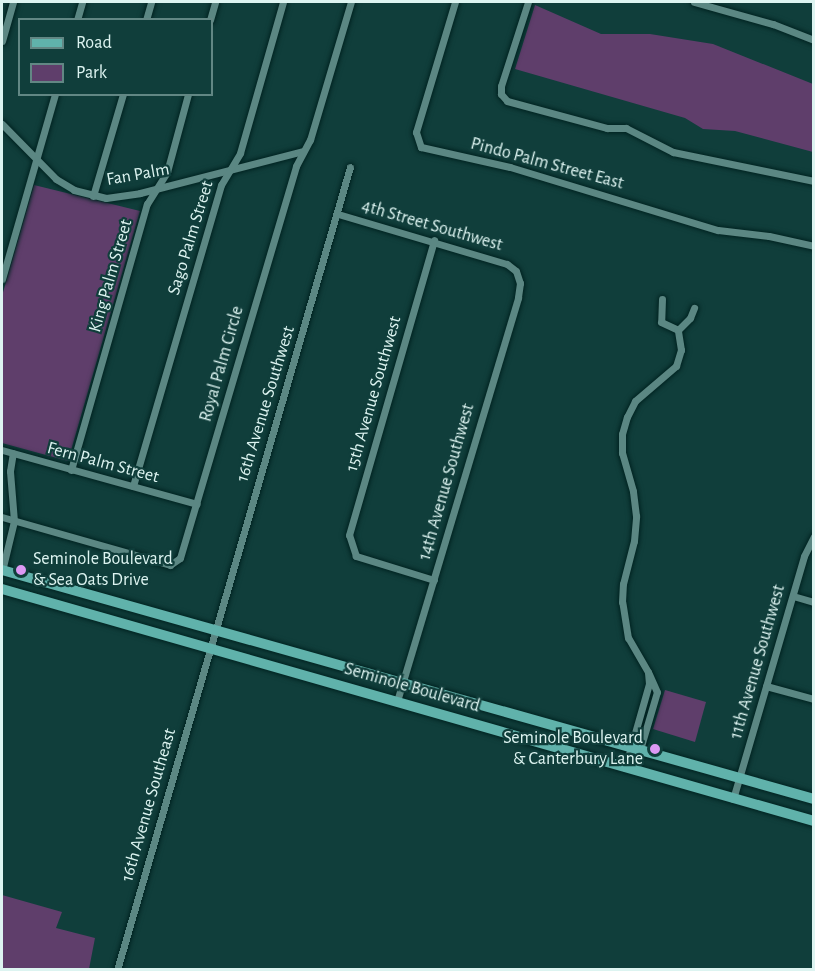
<!DOCTYPE html>
<style>
body{margin:0}
#map{position:relative;width:815px;height:971px;overflow:hidden;background:#103e3b;font-family:"Alegreya Sans",sans-serif}
div>[style]{position:absolute}
.green>*{inset:0;background:#5f3e6b}
.roads{filter:drop-shadow(0 0 2px #012321) drop-shadow(0 0 2px #012321)}
.street>*{height:7px;margin:-3.5px;padding:0 3.5px;transform-origin:3.5px;border-radius:3.5px;background:#5b8783}
.primary>*{height:10px;margin:-5px;padding:0 5px;transform-origin:5px;border-radius:5px;background:#60b2ab}
.dots>*{width:16px;height:16px;translate:-50% -50%;box-sizing:border-box;border:3px solid #103e3b;border-radius:50%}
span{translate:-50% -50%;white-space:nowrap;text-align:center;line-height:1.15;-webkit-text-stroke:4.5px #103e3b;paint-order:stroke}
.street-label{font-size:18px;color:#ddf4f1}
.poi-label{font-size:18px;color:#ddf4f1}
.left{translate:0 -50%;text-align:left}
.right{translate:-100% -50%;text-align:right}
.frame{position:absolute;inset:0;border:3px solid #ddf4f1;pointer-events:none}
.legend{position:absolute;left:18px;top:18px;width:195px;height:78px;box-sizing:border-box;background:#103e3b;border:2px solid #628784;margin:0;padding:8px 10px;list-style:none;font-size:18px;color:#ddf4f1}
.legend li{display:flex;align-items:center;gap:12px;height:30px}
.legend b{width:30px;border:2px solid #628784}
</style>
<div id="map">
<div class="green">
<div style="clip-path:polygon(535px 5px,601px 34px,650px 34px,713px 44px,813px 84px,813px 152px,735px 131px,703px 129px,685px 118px,515px 69px)"></div>
<div style="clip-path:polygon(34px 185px,140px 211px,68px 461px,2px 443px,2px 296px)"></div>
<div style="clip-path:polygon(665px 690px,706px 702px,695px 742px,653px 729px)"></div>
<div style="clip-path:polygon(2px 895px,62px 912px,56px 928px,95px 938px,89px 969px,2px 969px)"></div>
</div>
<div class="roads">
<div class="street">
<div style="left:455px;top:2px;width:136px;rotate:106.7deg"></div>
<div style="left:416px;top:132px;width:16px;rotate:72deg"></div>
<div style="left:421px;top:147px;width:91px;rotate:12.7deg"></div>
<div style="left:510px;top:167px;width:217px;rotate:16.9deg"></div>
<div style="left:718px;top:230px;width:51px;rotate:6.7deg"></div>
<div style="left:769px;top:236px;width:46px;rotate:12.5deg"></div>
<div style="left:528px;top:2px;width:88px;rotate:107.8deg"></div>
<div style="left:501px;top:86px;width:8px;rotate:90deg"></div>
<div style="left:501px;top:94px;width:9px;rotate:49deg"></div>
<div style="left:507px;top:101px;width:104px;rotate:15.1deg"></div>
<div style="left:607px;top:128px;width:19px"></div>
<div style="left:626px;top:128px;width:53px;rotate:27.1deg"></div>
<div style="left:673px;top:152px;width:144px;rotate:11.6deg"></div>
<div style="left:694px;top:2px;width:82px;rotate:15.6deg"></div>
<div style="left:773px;top:24px;width:44px;rotate:21.3deg"></div>
<div style="left:77px;top:20px;width:19px;rotate:-74deg"></div>
<div style="left:146px;top:20px;width:19px;rotate:-74deg"></div>
<div style="left:210px;top:20px;width:19px;rotate:-74deg"></div>
<div style="left:2px;top:41px;width:41px;rotate:-74.2deg"></div>
<div style="left:2px;top:124px;width:77px;rotate:45.5deg"></div>
<div style="left:56px;top:179px;width:21px;rotate:31deg"></div>
<div style="left:74px;top:190px;width:33px;rotate:14deg"></div>
<div style="left:106px;top:198px;width:34px;rotate:-8deg"></div>
<div style="left:140px;top:193px;width:168px;rotate:-14.4deg"></div>
<div style="left:93px;top:196px;width:106px;rotate:-73.6deg"></div>
<div style="left:338px;top:214px;width:176px;rotate:16.5deg"></div>
<div style="left:507px;top:264px;width:11px;rotate:38deg"></div>
<div style="left:516px;top:271px;width:13px;rotate:72deg"></div>
<div style="left:520px;top:283px;width:15px;rotate:98deg"></div>
<div style="left:518px;top:298px;width:421px;rotate:106.7deg"></div>
<div style="left:2px;top:279px;width:192px;rotate:-74deg"></div>
<div style="left:662px;top:299px;width:23px;rotate:92deg"></div>
<div style="left:661px;top:322px;width:19px;rotate:25deg"></div>
<div style="left:2px;top:450px;width:202px;rotate:15.5deg"></div>
<div style="left:71px;top:470px;width:277px;rotate:-74.1deg"></div>
<div style="left:147px;top:204px;width:38px;rotate:-58deg"></div>
<div style="left:167px;top:172px;width:81px;rotate:-74.9deg"></div>
<div style="left:133px;top:486px;width:314px;rotate:-73.7deg"></div>
<div style="left:221px;top:185px;width:37px;rotate:-59deg"></div>
<div style="left:240px;top:153px;width:157px;rotate:-74.1deg"></div>
<div style="left:2px;top:517px;width:175px;rotate:15.9deg"></div>
<div style="left:170px;top:565px;width:12px;rotate:-35deg"></div>
<div style="left:180px;top:558px;width:409px;rotate:-73.5deg"></div>
<div style="left:296px;top:166px;width:30px;rotate:-62deg"></div>
<div style="left:310px;top:140px;width:144px;rotate:-73.5deg"></div>
<div style="left:2px;top:571px;width:51px;rotate:-76.5deg"></div>
<div style="left:14px;top:521px;width:50px;rotate:-94.6deg"></div>
<div style="left:10px;top:471px;width:18px;rotate:-81deg"></div>
<div style="left:434px;top:580px;width:82px;rotate:-162.9deg"></div>
<div style="left:356px;top:556px;width:22px;rotate:-108deg"></div>
<div style="left:349px;top:535px;width:307px;rotate:-73.9deg"></div>
<div style="left:793px;top:596px;width:22px;rotate:16deg"></div>
<div style="left:766px;top:686px;width:50px;rotate:15.2deg"></div>
<div style="left:625px;top:768px;width:87px;rotate:-74.1deg"></div>
<div style="left:649px;top:684px;width:12px;rotate:-95deg"></div>
<div style="left:648px;top:672px;width:39px;rotate:-120deg"></div>
<div style="left:628px;top:638px;width:36px;rotate:-99deg"></div>
<div style="left:622px;top:602px;width:18px;rotate:-87deg"></div>
<div style="left:623px;top:584px;width:44px;rotate:-75.7deg"></div>
<div style="left:634px;top:541px;width:25px;rotate:-85deg"></div>
<div style="left:636px;top:516px;width:25px;rotate:-97deg"></div>
<div style="left:633px;top:491px;width:40px;rotate:-106deg"></div>
<div style="left:622px;top:453px;width:19px;rotate:-90deg"></div>
<div style="left:622px;top:434px;width:18px;rotate:-74deg"></div>
<div style="left:627px;top:417px;width:18px;rotate:-63deg"></div>
<div style="left:635px;top:401px;width:54px;rotate:-40.5deg"></div>
<div style="left:676px;top:366px;width:17px;rotate:-73deg"></div>
<div style="left:681px;top:350px;width:20px;rotate:-99deg"></div>
<div style="left:678px;top:330px;width:17px;rotate:-45deg"></div>
<div style="left:690px;top:318px;width:11px;rotate:-68deg"></div>
<div style="left:634px;top:770px;width:81px;rotate:-73.6deg"></div>
<div style="left:657px;top:692px;width:20px;rotate:-114deg"></div>
<div style="left:733px;top:799px;width:253px;rotate:-73.7deg"></div>
<div style="left:804px;top:556px;width:22px;rotate:-63deg"></div>
<div style="left:117px;top:970px;width:836px;rotate:-73.82deg"></div>
</div>
<div class="primary">
<div style="left:2px;top:570px;width:844px;rotate:15.75deg"></div>
<div style="left:2px;top:589px;width:844px;rotate:15.95deg"></div>
</div>
</div>
<div class="dots">
<div style="left:21px;top:570px;background:#dc99f4"></div>
<div style="left:655px;top:749px;background:#dc99f4"></div>
</div>
<div class="street-label">
<span style="left:547px;top:164px;rotate:15deg">Pindo Palm Street East</span>
<span style="left:138px;top:175px;rotate:-10deg">Fan Palm</span>
<span style="left:432px;top:226px;rotate:16deg">4th Street Southwest</span>
<span style="left:191px;top:238px;rotate:-73deg">Sago Palm Street</span>
<span style="left:111px;top:276px;rotate:-74deg">King Palm Street</span>
<span style="left:222px;top:364px;rotate:-74deg">Royal Palm Circle</span>
<span style="left:374px;top:394px;rotate:-74deg">15th Avenue Southwest</span>
<span style="left:266px;top:404px;rotate:-73deg">16th Avenue Southwest</span>
<span style="left:103px;top:463px;rotate:15deg">Fern Palm Street</span>
<span style="left:447px;top:482px;rotate:-74deg">14th Avenue Southwest</span>
<span style="left:758px;top:662px;rotate:-74deg">11th Avenue Southwest</span>
<span style="left:412px;top:688px;rotate:16deg">Seminole Boulevard</span>
<span style="left:149px;top:805px;rotate:-74deg">16th Avenue Southeast</span>
</div>
<div class="poi-label">
<span class="left" style="left:33px;top:570px">Seminole Boulevard<br>&amp; Sea Oats Drive</span>
<span class="right" style="left:643px;top:749px">Seminole Boulevard<br>&amp; Canterbury Lane</span>
</div>
<div class="frame"></div>
<ul class="legend">
<li><b style="height:8px;background:#60b2ab"></b>Road</li>
<li><b style="height:16px;background:#5f3e6b"></b>Park</li>
</ul>
</div>
